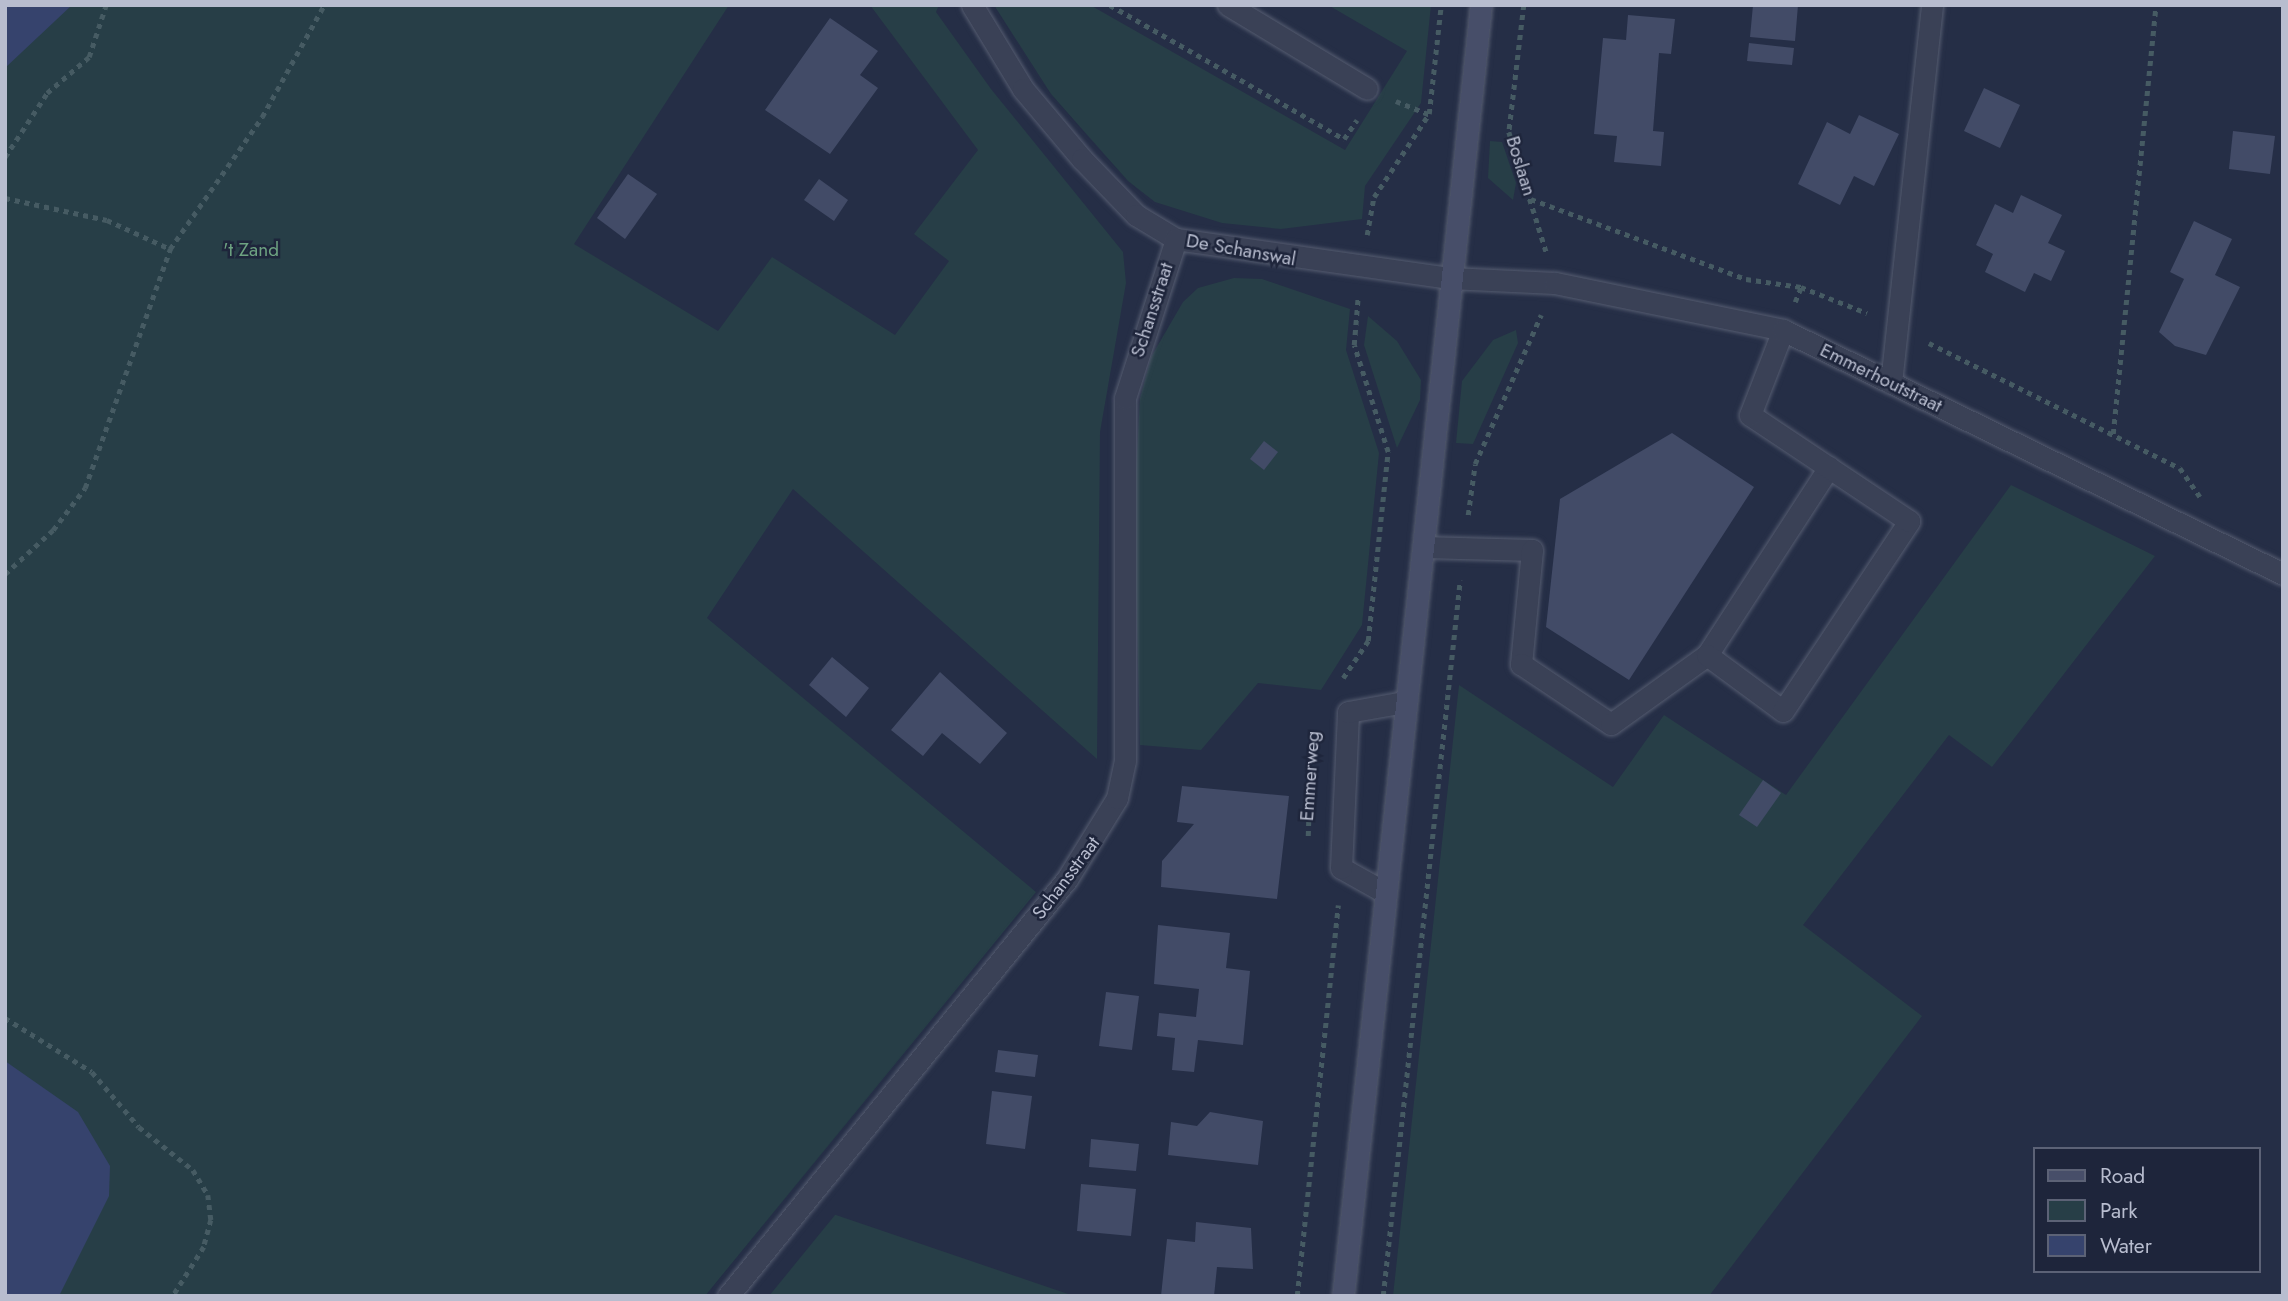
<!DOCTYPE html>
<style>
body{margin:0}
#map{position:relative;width:2288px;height:1301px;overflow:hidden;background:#252e46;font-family:Jost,sans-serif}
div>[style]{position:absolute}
.green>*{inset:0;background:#273e47}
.water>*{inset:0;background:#36436d}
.building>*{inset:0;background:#424b67}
.path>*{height:4.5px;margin-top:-2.25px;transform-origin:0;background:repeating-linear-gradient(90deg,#465b63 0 5px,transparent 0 10px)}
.roads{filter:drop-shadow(0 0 2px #555c70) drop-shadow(0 0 2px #555c70)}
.service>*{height:21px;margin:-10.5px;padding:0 10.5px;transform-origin:10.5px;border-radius:10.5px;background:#3a4156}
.minor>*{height:21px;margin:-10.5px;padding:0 10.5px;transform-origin:10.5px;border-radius:10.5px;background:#3a4156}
.tertiary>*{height:21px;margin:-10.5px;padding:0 10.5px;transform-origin:10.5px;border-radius:10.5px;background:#3a4156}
.secondary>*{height:21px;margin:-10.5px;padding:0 10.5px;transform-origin:10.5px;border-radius:10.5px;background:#474e69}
span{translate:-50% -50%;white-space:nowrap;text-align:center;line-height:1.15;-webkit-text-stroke:5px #1e253b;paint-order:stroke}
.street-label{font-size:19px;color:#b8bdcf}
.park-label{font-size:19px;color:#6da281}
.frame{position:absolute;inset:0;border:7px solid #b8bdcf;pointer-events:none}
.legend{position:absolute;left:2033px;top:1147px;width:228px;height:126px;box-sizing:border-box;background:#1e253b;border:2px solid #5c6276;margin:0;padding:9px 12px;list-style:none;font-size:21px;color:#b8bdcf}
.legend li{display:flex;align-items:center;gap:14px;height:35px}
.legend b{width:35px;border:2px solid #5c6276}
</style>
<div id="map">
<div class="green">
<div style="clip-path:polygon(5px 5px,729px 5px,574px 244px,718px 331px,772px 257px,895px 335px,949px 261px,914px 234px,978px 150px,870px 5px,939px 5px,936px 12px,991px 89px,1123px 252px,1126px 283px,1100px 432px,1097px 759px,793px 489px,707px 618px,1036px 892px,705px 1296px,5px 1296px)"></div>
<div style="clip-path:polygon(994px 5px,1090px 5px,1345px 150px,1407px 51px,1328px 5px,1431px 5px,1421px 103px,1365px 186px,1362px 219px,1281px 229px,1222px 223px,1155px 202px,1128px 181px,1051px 94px)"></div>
<div style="clip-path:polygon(1490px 141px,1502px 142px,1516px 183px,1513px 200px,1488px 178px)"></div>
<div style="clip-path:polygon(1234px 278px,1262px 279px,1350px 309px,1346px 350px,1379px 453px,1362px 625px,1321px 690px,1258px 683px,1201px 750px,1140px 745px,1134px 506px,1140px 398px,1151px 357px,1183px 302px,1198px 288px)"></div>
<div style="clip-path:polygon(1368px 316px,1397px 341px,1421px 380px,1420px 400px,1397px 448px,1364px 345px)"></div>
<div style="clip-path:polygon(1516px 330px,1518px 343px,1473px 444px,1456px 443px,1462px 381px,1493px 340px)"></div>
<div style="clip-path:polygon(2011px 485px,2155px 556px,1992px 767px,1949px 735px,1803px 925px,1922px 1016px,1709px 1296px,1393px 1296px,1459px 685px,1613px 787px,1664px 715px,1786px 795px)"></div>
<div style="clip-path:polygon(835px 1215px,836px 1215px,1074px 1296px,769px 1296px)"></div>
</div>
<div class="water">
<div style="clip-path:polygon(5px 5px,72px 5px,5px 68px)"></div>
<div style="clip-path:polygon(5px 1061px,78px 1112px,110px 1166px,109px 1196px,59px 1296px,5px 1296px)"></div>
</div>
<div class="building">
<div style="clip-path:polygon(1753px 5px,1798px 5px,1795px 41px,1750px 37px)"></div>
<div style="clip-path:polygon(1628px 15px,1675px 19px,1671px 54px,1659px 53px,1653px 131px,1664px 132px,1661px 166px,1614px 162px,1617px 136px,1594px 134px,1603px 38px,1626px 40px)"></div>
<div style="clip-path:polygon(830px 18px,878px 51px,860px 75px,878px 88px,830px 154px,765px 110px)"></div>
<div style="clip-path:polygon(1749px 43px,1794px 48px,1792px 65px,1747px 61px)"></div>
<div style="clip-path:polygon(1984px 88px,2020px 105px,2000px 148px,1964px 131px)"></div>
<div style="clip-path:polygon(1859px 115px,1899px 134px,1874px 186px,1854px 176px,1840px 205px,1798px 184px,1827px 122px,1850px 134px)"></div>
<div style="clip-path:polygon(2233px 131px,2275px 136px,2270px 174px,2229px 169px)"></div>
<div style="clip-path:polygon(628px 174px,657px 194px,625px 239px,597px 218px)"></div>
<div style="clip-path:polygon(819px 179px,848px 200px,834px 221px,804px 200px)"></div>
<div style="clip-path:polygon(2021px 195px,2062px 215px,2048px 243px,2065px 251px,2051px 281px,2034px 273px,2025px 292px,1985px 272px,1993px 254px,1976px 245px,1995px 204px,2013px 213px)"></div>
<div style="clip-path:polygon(2194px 221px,2232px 239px,2215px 275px,2240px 287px,2206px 355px,2175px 346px,2159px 332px,2184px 279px,2170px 272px)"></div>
<div style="clip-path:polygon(1672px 433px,1754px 487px,1629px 680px,1546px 627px,1560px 499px)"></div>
<div style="clip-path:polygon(1264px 441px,1278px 452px,1264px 470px,1250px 459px)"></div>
<div style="clip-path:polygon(832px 657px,869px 688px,846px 717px,809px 685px)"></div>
<div style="clip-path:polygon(940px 672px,1007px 733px,980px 764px,942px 733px,923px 756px,891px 730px)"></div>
<div style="clip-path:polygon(1763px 780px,1781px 793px,1757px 827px,1739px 815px)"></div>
<div style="clip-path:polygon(1182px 786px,1289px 796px,1277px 899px,1161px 887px,1162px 861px,1194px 824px,1177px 822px)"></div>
<div style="clip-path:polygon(1158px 925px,1230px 933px,1226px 968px,1250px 971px,1243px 1045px,1198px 1040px,1194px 1072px,1172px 1070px,1175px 1038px,1157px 1036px,1159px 1013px,1196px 1017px,1199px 989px,1154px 984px)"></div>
<div style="clip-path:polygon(1106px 992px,1139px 996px,1132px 1050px,1099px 1046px)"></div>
<div style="clip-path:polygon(998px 1050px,1038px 1055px,1035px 1077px,995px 1072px)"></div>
<div style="clip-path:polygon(992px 1091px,1032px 1096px,1025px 1149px,986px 1144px)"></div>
<div style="clip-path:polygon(1210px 1112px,1263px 1121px,1258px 1165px,1168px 1155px,1171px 1122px,1197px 1126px)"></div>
<div style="clip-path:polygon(1091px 1139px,1139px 1144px,1136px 1171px,1089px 1167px)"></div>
<div style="clip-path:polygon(1081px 1184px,1136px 1189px,1131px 1236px,1077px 1231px)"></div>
<div style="clip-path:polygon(1196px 1222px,1251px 1228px,1253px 1269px,1217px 1267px,1214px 1296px,1161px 1296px,1167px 1239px,1195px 1242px)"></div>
</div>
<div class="path">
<div style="left:1110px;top:5px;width:270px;rotate:29.8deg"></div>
<div style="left:1344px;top:139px;width:23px;rotate:-56deg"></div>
<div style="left:1524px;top:5px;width:128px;rotate:96.7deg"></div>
<div style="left:1509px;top:132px;width:125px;rotate:72.7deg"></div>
<div style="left:1396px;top:101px;width:37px;rotate:22deg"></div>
<div style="left:5px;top:157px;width:77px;rotate:-56.7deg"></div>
<div style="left:47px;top:93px;width:55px;rotate:-40.6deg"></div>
<div style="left:89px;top:57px;width:55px;rotate:-71.9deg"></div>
<div style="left:5px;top:198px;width:104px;rotate:12.2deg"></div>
<div style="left:107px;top:220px;width:69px;rotate:24.7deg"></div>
<div style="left:1531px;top:199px;width:229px;rotate:20.4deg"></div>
<div style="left:1746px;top:279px;width:56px;rotate:8.3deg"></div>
<div style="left:1801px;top:287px;width:71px;rotate:21.5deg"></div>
<div style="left:1367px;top:235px;width:39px;rotate:-80deg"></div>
<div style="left:1374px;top:197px;width:100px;rotate:-56.5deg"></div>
<div style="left:1429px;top:114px;width:110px;rotate:-83.7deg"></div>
<div style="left:1795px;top:302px;width:16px;rotate:-68deg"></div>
<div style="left:1929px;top:343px;width:280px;rotate:26.5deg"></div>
<div style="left:2180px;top:468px;width:35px;rotate:55deg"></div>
<div style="left:2113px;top:434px;width:431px;rotate:-84.3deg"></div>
<div style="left:1468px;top:515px;width:51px;rotate:-82.2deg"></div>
<div style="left:1475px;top:464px;width:163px;rotate:-66.1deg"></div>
<div style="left:5px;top:574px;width:65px;rotate:-42.5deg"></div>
<div style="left:53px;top:530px;width:53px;rotate:-52.7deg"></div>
<div style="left:85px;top:488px;width:254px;rotate:-70.4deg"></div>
<div style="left:170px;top:249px;width:161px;rotate:-55.1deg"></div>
<div style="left:262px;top:117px;width:128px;rotate:-61deg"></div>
<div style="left:1343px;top:678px;width:45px;rotate:-56deg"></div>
<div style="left:1368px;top:641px;width:190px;rotate:-84deg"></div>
<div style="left:1388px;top:452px;width:112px;rotate:-107.6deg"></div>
<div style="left:1354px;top:345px;width:49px;rotate:-85.3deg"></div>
<div style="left:1308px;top:836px;width:91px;rotate:-88.1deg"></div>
<div style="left:5px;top:1018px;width:102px;rotate:31.8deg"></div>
<div style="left:92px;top:1072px;width:72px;rotate:49.5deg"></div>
<div style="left:139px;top:1127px;width:69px;rotate:38.5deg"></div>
<div style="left:193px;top:1170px;width:29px;rotate:59deg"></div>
<div style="left:208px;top:1195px;width:25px;rotate:83deg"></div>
<div style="left:211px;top:1220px;width:28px;rotate:105deg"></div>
<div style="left:204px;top:1247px;width:58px;rotate:122.3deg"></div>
<div style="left:1297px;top:1296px;width:393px;rotate:-84deg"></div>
<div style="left:1383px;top:1296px;width:720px;rotate:-83.86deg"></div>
</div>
<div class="roads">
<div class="service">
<div style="left:1228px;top:5px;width:162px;rotate:31.1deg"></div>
<div style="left:1891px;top:383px;width:380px;rotate:-83.8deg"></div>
<div style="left:1424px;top:547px;width:108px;rotate:1.6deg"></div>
<div style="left:1532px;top:550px;width:115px;rotate:95.5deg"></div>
<div style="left:1521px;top:664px;width:108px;rotate:33.7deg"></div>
<div style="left:1611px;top:724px;width:118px;rotate:-35.7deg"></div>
<div style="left:1707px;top:655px;width:224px;rotate:-57deg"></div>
<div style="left:1707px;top:655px;width:94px;rotate:36.4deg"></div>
<div style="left:1783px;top:711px;width:228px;rotate:-56.4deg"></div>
<div style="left:1909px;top:521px;width:191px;rotate:-146.3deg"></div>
<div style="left:1750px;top:415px;width:91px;rotate:-68.8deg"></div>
<div style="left:1386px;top:893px;width:51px;rotate:-150.9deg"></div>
<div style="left:1341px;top:868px;width:156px;rotate:-87.4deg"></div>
<div style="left:1348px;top:712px;width:58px;rotate:-10deg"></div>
</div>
<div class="minor">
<div style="left:972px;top:5px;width:98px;rotate:58.7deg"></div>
<div style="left:1023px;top:89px;width:92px;rotate:49.9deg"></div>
<div style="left:1082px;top:159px;width:78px;rotate:46deg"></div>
<div style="left:1136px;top:215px;width:47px;rotate:31deg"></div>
<div style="left:1176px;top:239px;width:277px;rotate:8.1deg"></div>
<div style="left:728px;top:1296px;width:537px;rotate:-50.89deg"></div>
<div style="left:1067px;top:879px;width:95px;rotate:-58.3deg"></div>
<div style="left:1117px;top:798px;width:38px;rotate:-78deg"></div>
<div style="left:1125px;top:761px;width:363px;rotate:-90deg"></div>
<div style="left:1125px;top:398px;width:167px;rotate:-72.2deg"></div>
</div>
<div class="tertiary">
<div style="left:1450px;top:278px;width:105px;rotate:2.7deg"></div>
<div style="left:1555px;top:283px;width:233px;rotate:11.6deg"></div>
<div style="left:1783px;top:330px;width:556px;rotate:26.01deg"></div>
</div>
<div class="secondary">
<div style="left:1343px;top:1296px;width:1298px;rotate:-83.9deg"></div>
</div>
</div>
<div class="street-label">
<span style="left:1521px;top:166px;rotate:73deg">Boslaan</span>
<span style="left:1241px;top:250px;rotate:10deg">De Schanswal</span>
<span style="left:1152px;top:310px;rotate:-72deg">Schansstraat</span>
<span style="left:1881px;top:378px;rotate:26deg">Emmerhoutstraat</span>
<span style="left:1310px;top:776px;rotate:-86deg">Emmerweg</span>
<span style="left:1066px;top:878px;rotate:-53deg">Schansstraat</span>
</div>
<div class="park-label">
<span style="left:251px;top:250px">'t Zand</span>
</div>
<div class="frame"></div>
<ul class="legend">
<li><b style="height:9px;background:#474e69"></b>Road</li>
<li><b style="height:19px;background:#273e47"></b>Park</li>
<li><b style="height:19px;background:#36436d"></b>Water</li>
</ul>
</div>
